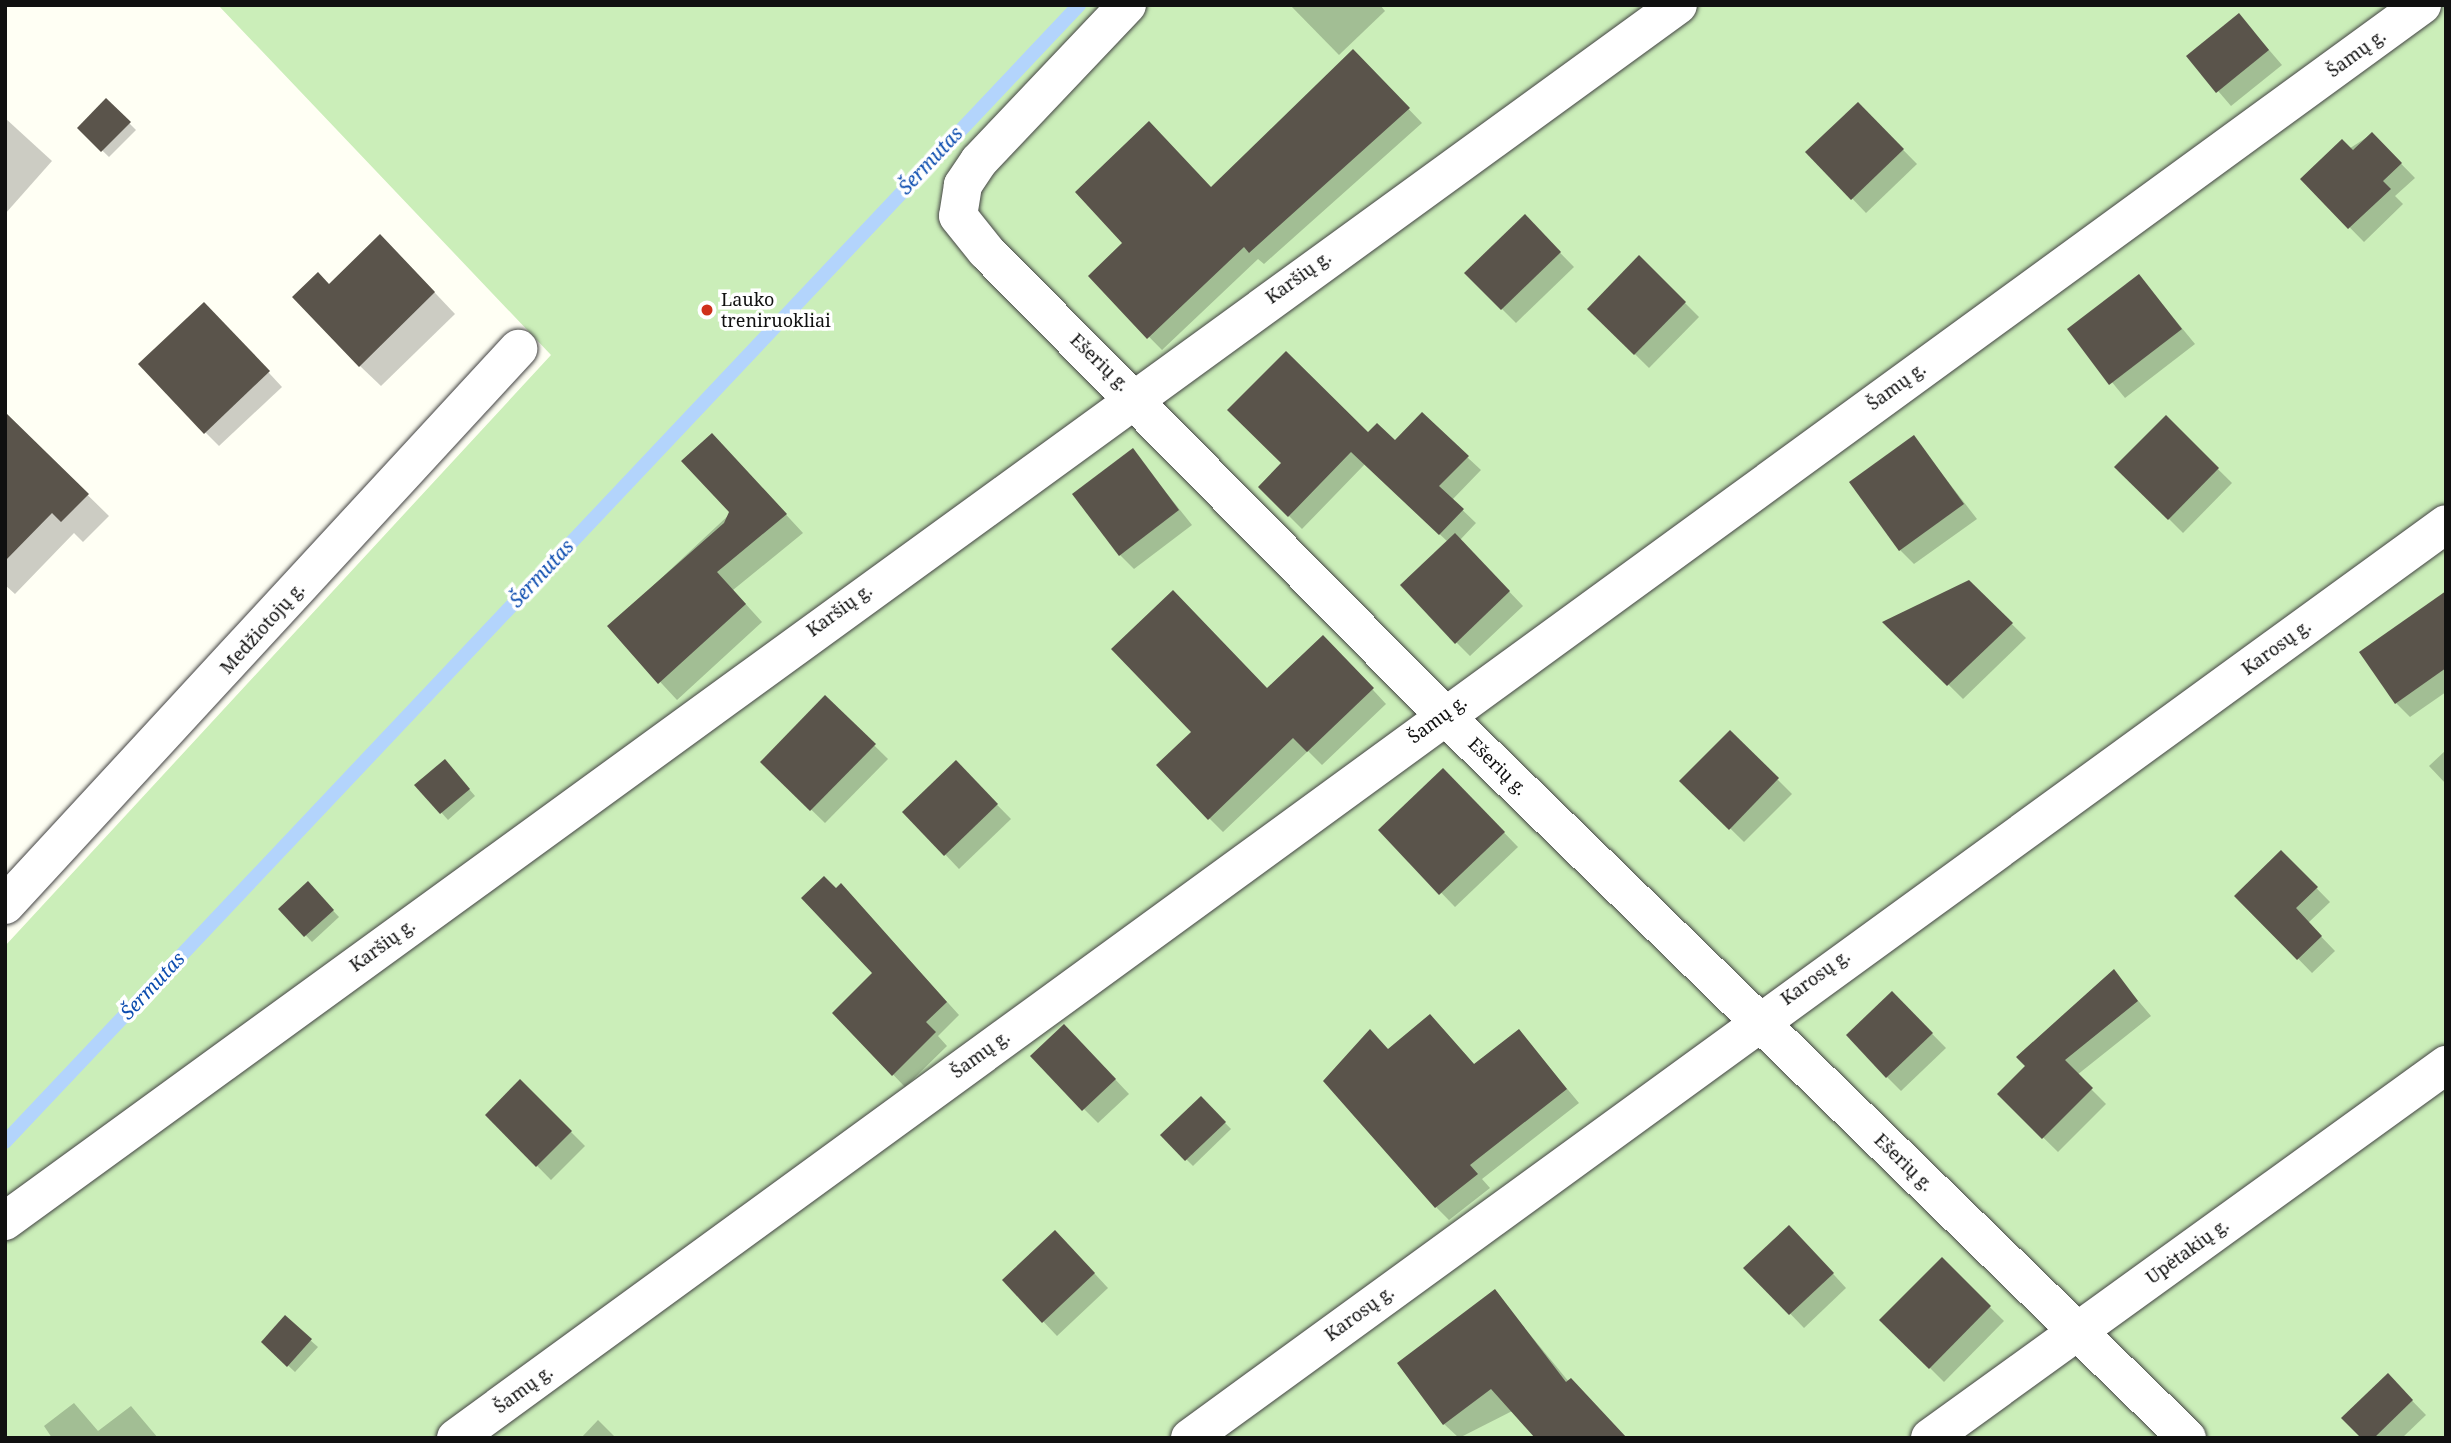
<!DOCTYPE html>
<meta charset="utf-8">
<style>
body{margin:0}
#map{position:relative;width:2451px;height:1443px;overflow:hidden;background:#fffff4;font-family:"Noto Serif",serif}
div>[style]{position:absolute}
.green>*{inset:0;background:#cbeeb9}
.shadow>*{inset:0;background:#0003}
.stream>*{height:14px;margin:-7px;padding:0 7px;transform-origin:7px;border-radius:7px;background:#b3d4fc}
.building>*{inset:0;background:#5a544b}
.roads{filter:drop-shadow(0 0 2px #434343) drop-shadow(0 0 2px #434343)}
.minor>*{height:38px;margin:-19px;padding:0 19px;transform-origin:19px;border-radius:19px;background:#fff}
.dots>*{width:19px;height:19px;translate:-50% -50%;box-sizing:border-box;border:4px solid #fff;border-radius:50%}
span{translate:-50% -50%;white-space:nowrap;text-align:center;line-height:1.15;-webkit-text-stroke:7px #fff;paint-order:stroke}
.street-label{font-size:18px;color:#101010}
.poi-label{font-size:18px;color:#101010}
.left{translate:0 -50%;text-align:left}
.water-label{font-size:19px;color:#0c4caf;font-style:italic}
.frame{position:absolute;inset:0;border:7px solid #101010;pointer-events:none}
</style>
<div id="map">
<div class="green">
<div style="clip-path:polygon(218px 5px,2446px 5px,2446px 1438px,5px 1438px,5px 946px,551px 355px)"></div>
</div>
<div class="shadow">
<div style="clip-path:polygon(1290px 5px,1380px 5px,1385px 11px,1339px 55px)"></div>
<div style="clip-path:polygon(2239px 15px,2282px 65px,2231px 106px,2188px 56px)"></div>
<div style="clip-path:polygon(1353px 51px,1422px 123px,1264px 264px,1258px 259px,1162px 350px,1090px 277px,1125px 243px,1212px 189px)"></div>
<div style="clip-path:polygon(106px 100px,136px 130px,109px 157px,79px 128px)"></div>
<div style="clip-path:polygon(1858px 104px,1917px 164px,1866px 213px,1808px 152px)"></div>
<div style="clip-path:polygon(5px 118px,52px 161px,5px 214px)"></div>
<div style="clip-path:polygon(2372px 134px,2415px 178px,2395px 196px,2403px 204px,2364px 242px,2302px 179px)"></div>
<div style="clip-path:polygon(1525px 217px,1574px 267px,1516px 323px,1466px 273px)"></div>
<div style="clip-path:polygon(401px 257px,455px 314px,381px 386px,360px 366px,329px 286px)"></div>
<div style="clip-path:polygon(1639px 257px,1699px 317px,1649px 368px,1589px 309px)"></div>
<div style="clip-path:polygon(2139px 276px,2195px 344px,2125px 398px,2069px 330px)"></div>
<div style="clip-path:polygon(218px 318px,282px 387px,219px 446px,205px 432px)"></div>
<div style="clip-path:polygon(5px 414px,109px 516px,83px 542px,74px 533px,15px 594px,5px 585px)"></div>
<div style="clip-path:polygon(2166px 418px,2232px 483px,2183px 533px,2117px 467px)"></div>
<div style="clip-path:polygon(1368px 435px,1467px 457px,1481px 470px,1452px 500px,1476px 523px,1460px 540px,1523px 606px,1470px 656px,1456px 642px,1448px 542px,1365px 464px,1302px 529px,1260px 487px)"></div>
<div style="clip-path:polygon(1914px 438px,1977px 519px,1914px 564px,1900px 550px)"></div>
<div style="clip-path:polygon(1132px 450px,1192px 525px,1134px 569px,1120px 555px)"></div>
<div style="clip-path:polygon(729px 453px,803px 533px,733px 590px,762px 622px,677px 700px,609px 627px,732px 512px)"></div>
<div style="clip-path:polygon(1969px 582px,2026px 638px,1963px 699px,1885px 622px)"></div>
<div style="clip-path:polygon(2446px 593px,2446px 692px,2410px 717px,2396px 703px)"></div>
<div style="clip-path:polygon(1337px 651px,1386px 704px,1322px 765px,1308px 751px,1223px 832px,1209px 818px,1267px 690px)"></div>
<div style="clip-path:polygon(825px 697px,888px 759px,825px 823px,762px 762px)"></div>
<div style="clip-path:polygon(1730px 732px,1792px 794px,1744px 842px,1682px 781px)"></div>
<div style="clip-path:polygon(2446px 750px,2446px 784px,2429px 766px)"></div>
<div style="clip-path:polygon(956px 763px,1011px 819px,959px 869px,905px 812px)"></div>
<div style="clip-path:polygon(451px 768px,475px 796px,448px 820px,417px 785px)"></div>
<div style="clip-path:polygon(1457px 784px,1518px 847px,1455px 907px,1381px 830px)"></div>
<div style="clip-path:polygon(2281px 852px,2330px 902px,2308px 923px,2335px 951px,2312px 973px,2237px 896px)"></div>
<div style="clip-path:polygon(308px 884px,339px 917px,312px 942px,281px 909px)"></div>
<div style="clip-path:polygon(836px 890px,853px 898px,959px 1015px,938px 1036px,947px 1046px,905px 1087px,834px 1013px,875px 974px)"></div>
<div style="clip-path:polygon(2114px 972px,2151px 1016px,2077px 1075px,2106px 1104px,2058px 1152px,1999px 1094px)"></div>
<div style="clip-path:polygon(1892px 993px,1946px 1048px,1901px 1091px,1887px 1077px)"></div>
<div style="clip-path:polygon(1443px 1029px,1475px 1065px,1519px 1031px,1579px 1103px,1482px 1179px,1490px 1188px,1449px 1220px,1436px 1207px,1389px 1051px)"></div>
<div style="clip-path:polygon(1078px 1040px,1129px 1094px,1098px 1123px,1084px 1109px)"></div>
<div style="clip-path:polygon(520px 1081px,585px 1146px,551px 1180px,487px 1115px)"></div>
<div style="clip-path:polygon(1201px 1098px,1231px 1129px,1193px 1166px,1162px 1135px)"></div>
<div style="clip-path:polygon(1803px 1241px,1846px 1288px,1804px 1328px,1746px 1268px)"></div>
<div style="clip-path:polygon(1069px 1246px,1108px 1288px,1057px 1336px,1004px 1280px)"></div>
<div style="clip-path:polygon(1942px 1260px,2004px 1321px,1944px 1382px,1882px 1320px)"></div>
<div style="clip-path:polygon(1495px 1292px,1569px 1382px,1459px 1438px,1444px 1424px)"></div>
<div style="clip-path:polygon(285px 1318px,318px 1347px,295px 1372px,263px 1342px)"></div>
<div style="clip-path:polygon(2387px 1375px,2426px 1415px,2402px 1438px,2363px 1438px)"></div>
<div style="clip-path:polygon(74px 1403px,98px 1431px,131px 1406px,158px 1438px,52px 1438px,44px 1426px)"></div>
<div style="clip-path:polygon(598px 1420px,616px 1438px,581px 1438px)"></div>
</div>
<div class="stream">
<div style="left:5px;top:1142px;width:1564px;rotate:-46.63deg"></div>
</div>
<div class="building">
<div style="clip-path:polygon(2239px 13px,2269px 50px,2216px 93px,2186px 56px)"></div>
<div style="clip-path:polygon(1353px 49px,1410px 108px,1249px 253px,1244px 247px,1147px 339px,1088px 276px,1122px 243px,1075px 192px,1149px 121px,1211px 187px)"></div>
<div style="clip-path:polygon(106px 98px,131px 122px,101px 152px,77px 128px)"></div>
<div style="clip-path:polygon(1858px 102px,1904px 149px,1851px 200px,1805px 152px)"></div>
<div style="clip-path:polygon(2372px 132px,2402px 163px,2383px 181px,2391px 189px,2348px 229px,2300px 179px,2342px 139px,2353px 150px)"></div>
<div style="clip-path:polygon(1525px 214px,1561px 252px,1501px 310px,1464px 273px)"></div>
<div style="clip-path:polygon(380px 234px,435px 292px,359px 367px,292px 297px,318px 272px,329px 284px)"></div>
<div style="clip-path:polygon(1639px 255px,1686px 302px,1634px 355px,1587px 309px)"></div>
<div style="clip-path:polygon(2139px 274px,2182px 329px,2109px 385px,2067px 329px)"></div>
<div style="clip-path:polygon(204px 302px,270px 371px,204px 434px,138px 364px)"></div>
<div style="clip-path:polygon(1286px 351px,1368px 432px,1377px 423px,1395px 440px,1422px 412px,1469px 456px,1439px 486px,1464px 509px,1439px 535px,1351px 452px,1288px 517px,1258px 487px,1281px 463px,1227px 410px)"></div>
<div style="clip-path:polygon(5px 412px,89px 494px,61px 522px,52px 513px,5px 561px)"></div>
<div style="clip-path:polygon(2166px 415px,2219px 468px,2168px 520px,2114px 467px)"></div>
<div style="clip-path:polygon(712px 433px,787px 514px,717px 572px,746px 604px,658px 684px,607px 626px,724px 523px,729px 512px,681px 461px)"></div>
<div style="clip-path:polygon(1914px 435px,1964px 504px,1899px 551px,1849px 482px)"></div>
<div style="clip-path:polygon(1133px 448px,1179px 510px,1119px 556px,1072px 494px)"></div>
<div style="clip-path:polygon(1455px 533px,1510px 591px,1455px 644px,1400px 585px)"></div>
<div style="clip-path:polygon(1969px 580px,2013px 623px,1947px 686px,1882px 622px)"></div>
<div style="clip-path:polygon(1173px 590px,1267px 688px,1323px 635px,1374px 688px,1307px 752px,1293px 738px,1208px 820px,1156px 765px,1191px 732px,1111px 649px)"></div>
<div style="clip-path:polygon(2446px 591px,2446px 668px,2395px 704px,2359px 652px)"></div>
<div style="clip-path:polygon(825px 695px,876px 744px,810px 811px,760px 762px)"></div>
<div style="clip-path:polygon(1730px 730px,1779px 778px,1729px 830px,1679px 781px)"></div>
<div style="clip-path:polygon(445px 759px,470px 789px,440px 814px,414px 785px)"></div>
<div style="clip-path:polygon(956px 760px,998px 804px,944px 856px,902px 812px)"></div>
<div style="clip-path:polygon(1443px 768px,1505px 832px,1439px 895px,1378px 830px)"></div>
<div style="clip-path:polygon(2281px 850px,2318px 887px,2296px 908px,2322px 936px,2297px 960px,2234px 896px)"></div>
<div style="clip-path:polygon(824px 876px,836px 888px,841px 883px,947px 1002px,926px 1022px,936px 1032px,892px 1076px,832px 1013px,872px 973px,801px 898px)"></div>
<div style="clip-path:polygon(308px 881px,334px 910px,304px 937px,278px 909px)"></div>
<div style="clip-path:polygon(2114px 969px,2138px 1001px,2065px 1060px,2093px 1088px,2042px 1139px,1997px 1094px,2025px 1066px,2016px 1057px)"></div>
<div style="clip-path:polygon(1892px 991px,1933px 1033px,1886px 1078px,1846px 1035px)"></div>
<div style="clip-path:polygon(1430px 1014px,1474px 1064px,1519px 1029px,1567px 1089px,1470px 1165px,1478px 1174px,1435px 1208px,1323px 1081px,1370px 1029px,1388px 1049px)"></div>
<div style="clip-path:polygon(1064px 1024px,1116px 1079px,1082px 1111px,1030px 1056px)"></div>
<div style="clip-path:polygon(520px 1079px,572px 1131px,536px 1167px,485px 1115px)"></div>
<div style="clip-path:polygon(1201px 1096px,1226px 1122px,1185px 1161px,1160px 1135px)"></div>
<div style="clip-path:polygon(1789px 1225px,1834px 1273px,1789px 1315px,1743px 1268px)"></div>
<div style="clip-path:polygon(1055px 1230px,1095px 1273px,1042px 1323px,1002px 1280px)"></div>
<div style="clip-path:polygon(1942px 1257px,1991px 1306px,1929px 1369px,1879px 1320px)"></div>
<div style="clip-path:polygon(1495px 1289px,1566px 1382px,1571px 1378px,1627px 1438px,1535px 1438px,1491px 1389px,1443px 1425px,1397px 1363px)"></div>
<div style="clip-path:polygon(285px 1315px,312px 1339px,287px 1367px,261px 1342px)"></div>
<div style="clip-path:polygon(2388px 1373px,2413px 1400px,2374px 1438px,2361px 1438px,2341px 1418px)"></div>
</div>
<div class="roads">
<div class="minor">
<div style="left:1127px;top:5px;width:215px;rotate:133.5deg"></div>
<div style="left:979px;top:161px;width:29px;rotate:124deg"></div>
<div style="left:963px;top:185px;width:31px;rotate:99deg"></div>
<div style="left:958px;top:216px;width:45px;rotate:51.3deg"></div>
<div style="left:986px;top:251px;width:651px;rotate:45.37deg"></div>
<div style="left:1443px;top:714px;width:1038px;rotate:44.22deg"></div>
<div style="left:5px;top:905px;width:757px;rotate:-47.3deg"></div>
<div style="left:5px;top:1221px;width:2068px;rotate:-36.01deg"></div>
<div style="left:456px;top:1438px;width:2433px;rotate:-36.09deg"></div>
<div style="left:1190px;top:1438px;width:1553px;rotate:-36.04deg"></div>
<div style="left:1930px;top:1438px;width:637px;rotate:-35.86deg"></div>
</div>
</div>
<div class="dots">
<div style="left:707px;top:310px;background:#cf311a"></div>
</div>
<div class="street-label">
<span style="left:2356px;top:53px;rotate:-36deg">Šamų g.</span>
<span style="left:1298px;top:277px;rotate:-36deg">Karšių g.</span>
<span style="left:1100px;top:362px;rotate:44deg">Ešerių g.</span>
<span style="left:1896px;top:386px;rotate:-36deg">Šamų g.</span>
<span style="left:839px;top:610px;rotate:-36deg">Karšių g.</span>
<span style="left:262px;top:628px;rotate:-48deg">Medžiotojų g.</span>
<span style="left:2276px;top:647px;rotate:-36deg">Karosų g.</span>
<span style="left:1437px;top:719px;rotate:-36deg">Šamų g.</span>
<span style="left:1498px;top:766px;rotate:44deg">Ešerių g.</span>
<span style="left:382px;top:945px;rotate:-36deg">Karšių g.</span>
<span style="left:1815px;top:977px;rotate:-36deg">Karosų g.</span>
<span style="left:980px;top:1054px;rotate:-36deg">Šamų g.</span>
<span style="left:1904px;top:1162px;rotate:44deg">Ešerių g.</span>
<span style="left:2187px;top:1251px;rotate:-36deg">Upėtakių g.</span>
<span style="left:1359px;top:1313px;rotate:-36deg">Karosų g.</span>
<span style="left:523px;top:1389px;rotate:-36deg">Šamų g.</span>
</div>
<div class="poi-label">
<span class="left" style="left:721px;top:310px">Lauko<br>treniruokliai</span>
</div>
<div class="water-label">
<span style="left:931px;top:161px;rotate:-47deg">Šermutas</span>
<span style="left:542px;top:574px;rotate:-47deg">Šermutas</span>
<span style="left:153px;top:986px;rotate:-47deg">Šermutas</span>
</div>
<div class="frame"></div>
</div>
